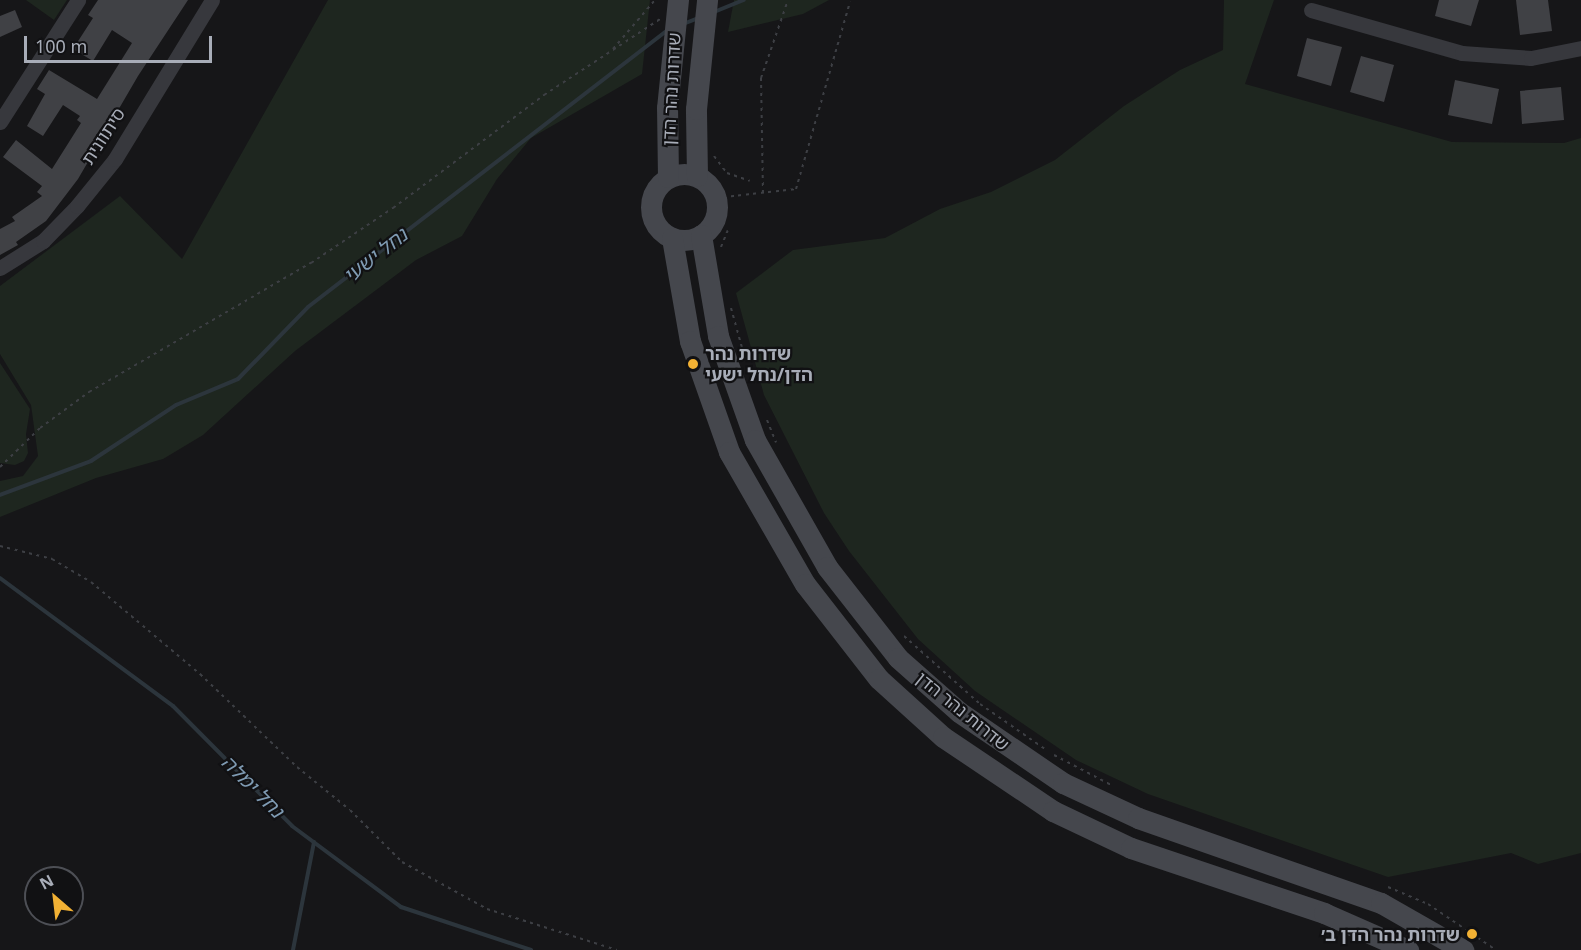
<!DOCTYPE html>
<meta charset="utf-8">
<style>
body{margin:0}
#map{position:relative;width:1581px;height:950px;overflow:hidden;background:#161618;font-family:"Noto Sans","Noto Sans Hebrew",sans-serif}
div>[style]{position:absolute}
.green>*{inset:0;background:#1e261f}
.stream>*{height:4px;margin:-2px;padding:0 2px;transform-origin:2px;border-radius:2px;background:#2c353c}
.building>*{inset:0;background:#404145}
.path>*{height:2px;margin-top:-1px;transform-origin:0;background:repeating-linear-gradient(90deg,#3d3f44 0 3px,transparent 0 7.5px)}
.street>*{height:15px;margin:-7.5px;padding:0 7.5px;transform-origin:7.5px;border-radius:7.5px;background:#37383d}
.secondary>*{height:21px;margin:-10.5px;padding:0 10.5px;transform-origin:10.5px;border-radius:10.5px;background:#45474d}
.secondary>.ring{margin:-10.5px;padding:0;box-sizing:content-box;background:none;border:21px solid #45474d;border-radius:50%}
.dots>*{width:16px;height:16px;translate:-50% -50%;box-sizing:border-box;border:3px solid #111113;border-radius:50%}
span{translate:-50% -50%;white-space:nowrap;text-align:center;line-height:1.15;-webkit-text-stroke:4.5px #111113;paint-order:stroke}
.street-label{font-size:18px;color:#a8adb8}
.poi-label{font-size:18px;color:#a8adb8;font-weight:700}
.left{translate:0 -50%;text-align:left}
.right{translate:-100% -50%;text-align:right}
.water-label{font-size:20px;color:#7f9bb3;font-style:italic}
.north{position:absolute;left:24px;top:866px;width:60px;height:60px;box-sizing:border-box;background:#111113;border:2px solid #4d4f55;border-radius:50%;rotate:332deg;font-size:16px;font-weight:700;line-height:24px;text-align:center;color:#a8adb8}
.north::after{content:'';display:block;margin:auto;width:21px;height:27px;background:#f2b134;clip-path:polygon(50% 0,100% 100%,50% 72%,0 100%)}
.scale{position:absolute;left:24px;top:36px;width:188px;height:27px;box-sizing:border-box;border:3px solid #a8adb8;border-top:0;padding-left:8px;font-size:18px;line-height:21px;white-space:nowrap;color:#a8adb8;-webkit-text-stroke:4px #111113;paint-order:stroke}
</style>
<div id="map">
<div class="green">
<div style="clip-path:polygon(26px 0,67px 0,54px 20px)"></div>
<div style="clip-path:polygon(328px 0,650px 0,642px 74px,531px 138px,497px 179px,462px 236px,416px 260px,295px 351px,203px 435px,163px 459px,96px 478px,0 517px,0 481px,23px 476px,38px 456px,31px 405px,0 354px,0 286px,120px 196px,182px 259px)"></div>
<div style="clip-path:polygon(734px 0,829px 0,803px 14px,728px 32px)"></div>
<div style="clip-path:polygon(1224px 0,1274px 0,1245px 84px,1452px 142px,1564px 143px,1581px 138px,1581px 853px,1538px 864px,1511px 853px,1388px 877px,1148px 794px,1076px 760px,975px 691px,918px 639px,849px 551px,824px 513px,764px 395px,736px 293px,793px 250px,885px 238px,940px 209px,991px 192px,1055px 160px,1124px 106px,1180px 70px,1223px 50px)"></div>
<div style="clip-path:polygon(0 363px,30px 409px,26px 434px,28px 453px,24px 461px,15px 465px,0 463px)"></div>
</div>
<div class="stream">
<div style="left:714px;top:12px;width:32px;rotate:-22deg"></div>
<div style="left:683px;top:24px;width:17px;rotate:-21deg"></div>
<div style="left:0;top:495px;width:97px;rotate:-20.5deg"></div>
<div style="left:91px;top:461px;width:102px;rotate:-33.4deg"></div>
<div style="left:176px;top:405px;width:67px;rotate:-22.8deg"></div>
<div style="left:238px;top:379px;width:100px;rotate:-45.8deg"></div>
<div style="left:308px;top:307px;width:454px;rotate:-37.6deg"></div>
<div style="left:0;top:578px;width:215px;rotate:36.5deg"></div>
<div style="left:173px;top:706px;width:169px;rotate:45.2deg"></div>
<div style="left:292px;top:826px;width:136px;rotate:36.6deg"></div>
<div style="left:401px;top:907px;width:137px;rotate:18.3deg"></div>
<div style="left:293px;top:950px;width:110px;rotate:-79deg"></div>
</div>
<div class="building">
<div style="clip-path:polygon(98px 0,188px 0,138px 76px,78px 179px,46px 221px,16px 242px,18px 245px,0 255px,0 229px,15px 221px,12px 217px,42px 196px,37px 192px,42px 186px,3px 157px,16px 140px,52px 169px,81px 123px,77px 120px,80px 116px,63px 105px,43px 136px,27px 126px,45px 94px,37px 89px,49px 70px,97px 99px,132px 43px,112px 30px,93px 61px,73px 49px,93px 18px,88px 15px)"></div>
<div style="clip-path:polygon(1439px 0,1479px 0,1471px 26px,1435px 16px)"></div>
<div style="clip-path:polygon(1516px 0,1548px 0,1552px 31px,1520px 35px)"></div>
<div style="clip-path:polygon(15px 10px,22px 27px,0 37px,0 16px)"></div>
<div style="clip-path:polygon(1307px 38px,1342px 47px,1331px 86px,1297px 76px)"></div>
<div style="clip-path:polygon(1361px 56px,1394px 65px,1384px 102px,1350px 92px)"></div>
<div style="clip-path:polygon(1455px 80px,1499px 89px,1492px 124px,1448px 115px)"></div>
<div style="clip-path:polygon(1561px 87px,1564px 120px,1522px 124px,1520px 91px)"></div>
</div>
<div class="path">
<div style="left:613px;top:49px;width:65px;rotate:-49.4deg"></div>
<div style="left:714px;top:156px;width:21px;rotate:53deg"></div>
<div style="left:727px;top:173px;width:24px;rotate:19deg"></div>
<div style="left:763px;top:193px;width:115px;rotate:-91deg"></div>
<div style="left:761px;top:78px;width:83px;rotate:-70.9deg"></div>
<div style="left:716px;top:198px;width:81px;rotate:-6.4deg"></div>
<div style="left:796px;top:189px;width:195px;rotate:-73.9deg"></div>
<div style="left:721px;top:247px;width:18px;rotate:-68deg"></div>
<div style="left:731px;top:308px;width:49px;rotate:74.5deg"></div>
<div style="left:767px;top:420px;width:24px;rotate:68deg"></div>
<div style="left:0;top:467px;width:56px;rotate:-44.3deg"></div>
<div style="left:40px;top:428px;width:61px;rotate:-36.3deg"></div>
<div style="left:89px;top:392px;width:257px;rotate:-30.2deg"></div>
<div style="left:311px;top:263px;width:99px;rotate:-33.9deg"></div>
<div style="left:393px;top:208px;width:189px;rotate:-36.8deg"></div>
<div style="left:544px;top:95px;width:139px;rotate:-33.2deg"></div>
<div style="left:0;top:546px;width:54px;rotate:14deg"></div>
<div style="left:52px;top:559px;width:45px;rotate:30.5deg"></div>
<div style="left:91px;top:582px;width:143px;rotate:40.2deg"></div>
<div style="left:200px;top:674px;width:134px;rotate:43.8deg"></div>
<div style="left:297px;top:767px;width:68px;rotate:39.1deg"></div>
<div style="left:350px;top:810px;width:74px;rotate:45deg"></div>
<div style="left:402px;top:862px;width:97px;rotate:28.9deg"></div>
<div style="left:487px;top:909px;width:136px;rotate:17.5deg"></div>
<div style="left:904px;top:636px;width:102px;rotate:41.8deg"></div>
<div style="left:980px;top:704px;width:79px;rotate:34.7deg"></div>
<div style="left:1054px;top:755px;width:67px;rotate:27.7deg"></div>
<div style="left:1388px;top:887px;width:43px;rotate:23deg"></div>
<div style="left:1428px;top:904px;width:82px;rotate:34.1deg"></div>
</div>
<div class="street">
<div style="left:1311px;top:10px;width:157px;rotate:15.9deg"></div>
<div style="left:1462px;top:53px;width:69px;rotate:4.1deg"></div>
<div style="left:1531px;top:58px;width:51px;rotate:-11.3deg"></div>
<div style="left:0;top:122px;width:145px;rotate:-57.4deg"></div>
<div style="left:0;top:268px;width:51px;rotate:-32.1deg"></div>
<div style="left:43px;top:241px;width:49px;rotate:-45.8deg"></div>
<div style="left:77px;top:206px;width:60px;rotate:-51deg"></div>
<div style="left:115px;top:159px;width:186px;rotate:-58.6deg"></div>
</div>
<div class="secondary">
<div class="ring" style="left:651px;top:174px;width:45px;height:45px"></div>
<div style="left:697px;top:176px;width:67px;rotate:-90.9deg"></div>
<div style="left:696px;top:109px;width:110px;rotate:-84.2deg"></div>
<div style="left:668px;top:177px;width:69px;rotate:-90.8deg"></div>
<div style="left:667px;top:108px;width:109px;rotate:-84.2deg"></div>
<div style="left:701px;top:235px;width:102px;rotate:80.4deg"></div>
<div style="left:718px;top:336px;width:110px;rotate:70.4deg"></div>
<div style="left:755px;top:440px;width:146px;rotate:60.4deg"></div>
<div style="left:827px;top:567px;width:115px;rotate:52deg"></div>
<div style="left:898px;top:658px;width:81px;rotate:41.5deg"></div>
<div style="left:959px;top:712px;width:126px;rotate:34.3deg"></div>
<div style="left:1063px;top:783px;width:83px;rotate:25deg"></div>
<div style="left:1138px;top:818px;width:257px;rotate:19.3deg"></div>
<div style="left:1381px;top:903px;width:95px;rotate:29.8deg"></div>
<div style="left:672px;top:238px;width:105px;rotate:80.1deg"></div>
<div style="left:690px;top:341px;width:118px;rotate:70.6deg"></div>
<div style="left:729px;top:452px;width:152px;rotate:60.1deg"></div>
<div style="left:805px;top:584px;width:120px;rotate:52.1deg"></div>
<div style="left:879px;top:679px;width:86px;rotate:42.2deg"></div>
<div style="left:943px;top:737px;width:133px;rotate:33.9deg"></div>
<div style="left:1053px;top:811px;width:86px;rotate:25.4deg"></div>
<div style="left:1131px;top:848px;width:204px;rotate:18.6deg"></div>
<div style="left:1324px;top:913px;width:92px;rotate:23.8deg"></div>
</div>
<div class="dots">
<div style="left:693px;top:364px;background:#f2b134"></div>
<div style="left:1472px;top:934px;background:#f2b134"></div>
</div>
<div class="street-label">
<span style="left:671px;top:89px;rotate:-87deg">שדרות נהר הדן</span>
<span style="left:103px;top:136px;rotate:-57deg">סיתוונית</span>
<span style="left:963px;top:711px;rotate:39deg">שדרות נהר הדן</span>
</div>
<div class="poi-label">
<span class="left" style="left:705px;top:364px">שדרות נהר<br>הדן/נחל ישעי</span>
<span class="right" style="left:1460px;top:934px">שדרות נהר הדן ב׳</span>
</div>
<div class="water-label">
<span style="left:375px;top:255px;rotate:-38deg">נחל ישעי</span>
<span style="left:253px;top:786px;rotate:45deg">נחל ימלה</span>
</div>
<div class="north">N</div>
<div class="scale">100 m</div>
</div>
